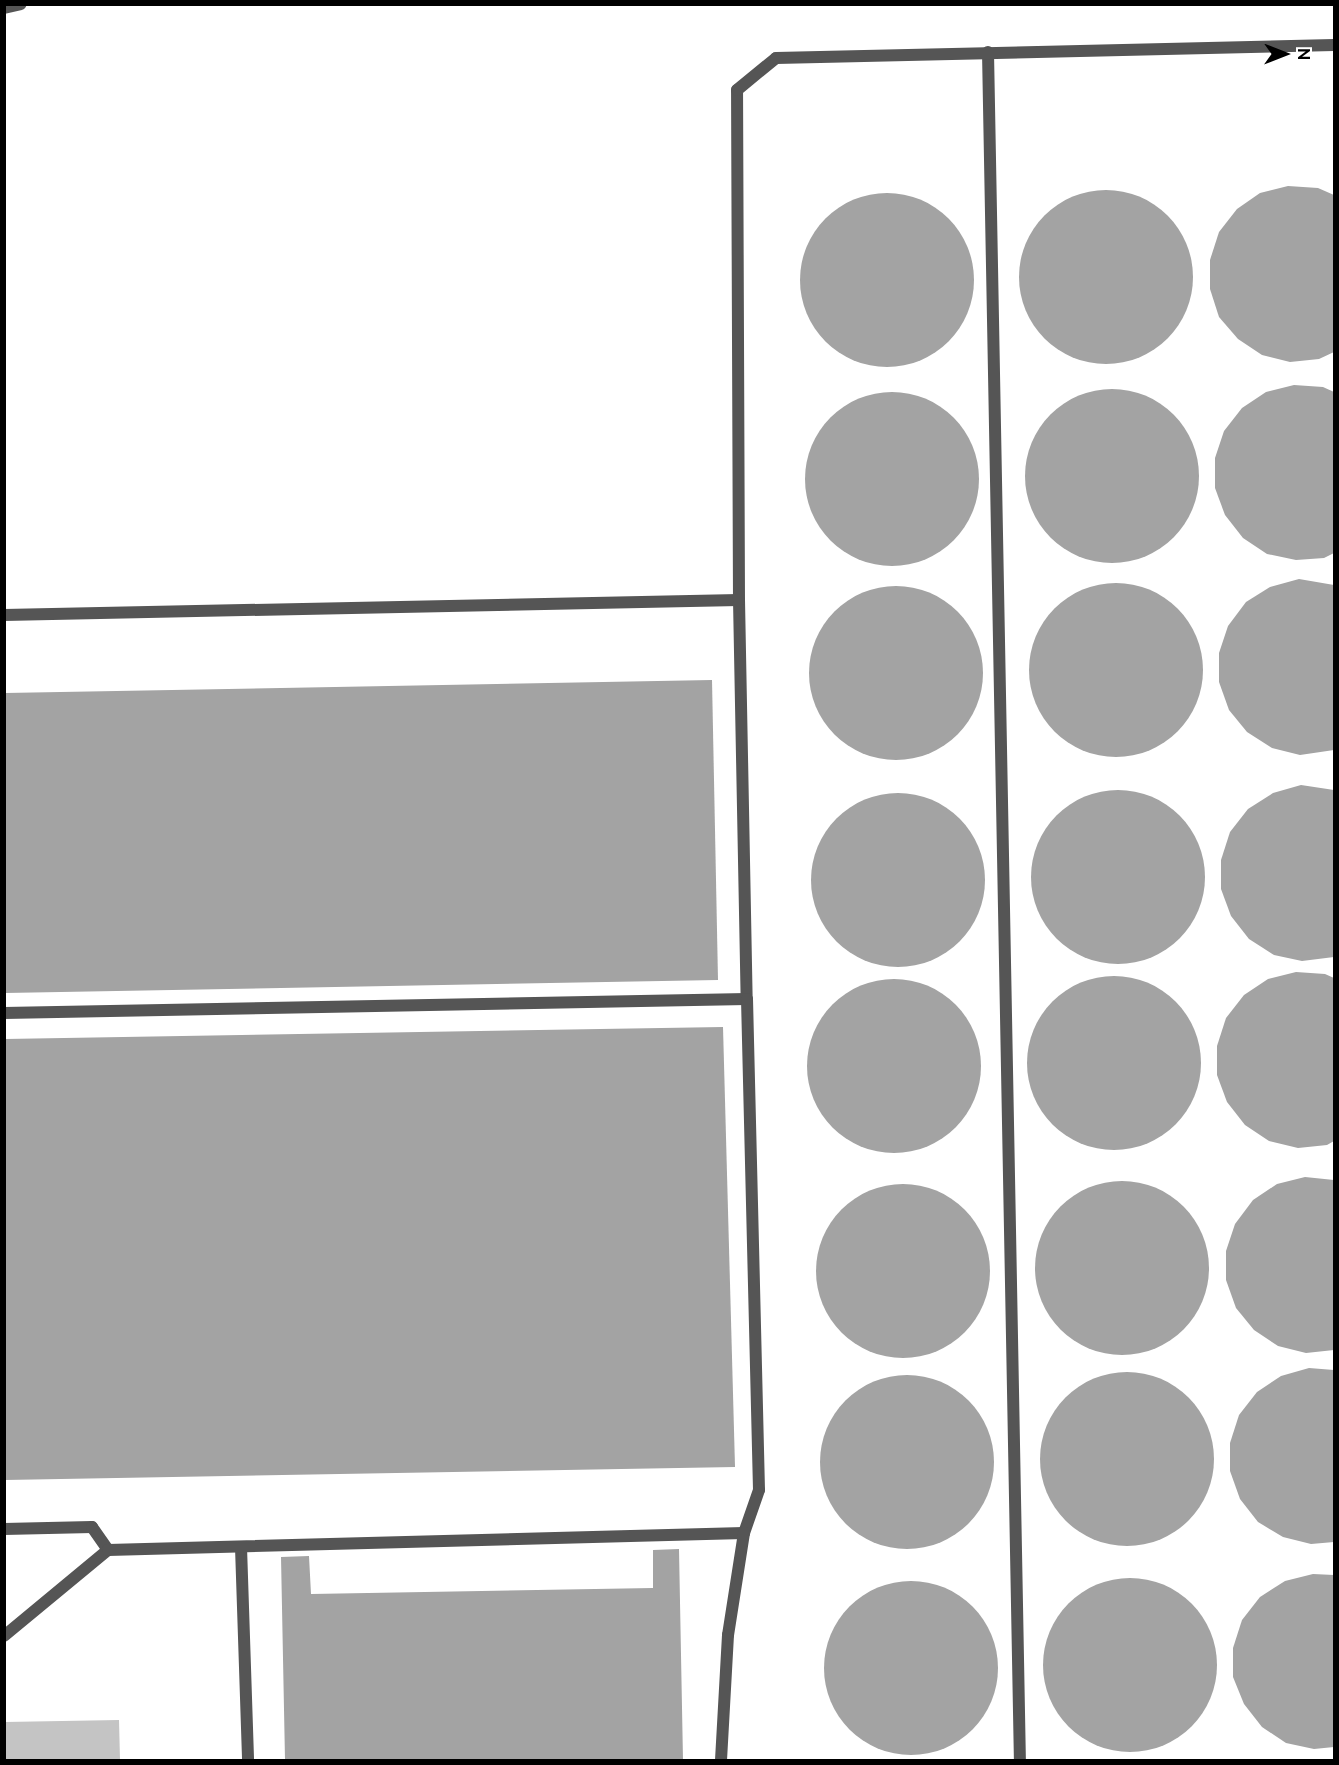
<!DOCTYPE html>
<style>
body{margin:0}
#map{position:relative;width:1339px;height:1765px;overflow:hidden;background:#fff;font-family:Raleway,sans-serif}
div>[style]{position:absolute}
.water>*{inset:0;background:#a3a3a3}
.round{border-radius:50%}
.building>*{inset:0;background:#c4c4c4}
.service>*{height:12px;margin:-6px;padding:0 6px;transform-origin:6px;border-radius:6px;background:#555}
span{translate:-50% -50%;white-space:nowrap;text-align:center;line-height:1.15;-webkit-text-stroke:4.5px #fff;paint-order:stroke}
.frame{position:absolute;inset:0;border:6px solid #000;pointer-events:none}
.north{position:absolute;left:1255px;top:24px;width:60px;height:60px;-webkit-text-stroke:4px #fff;paint-order:stroke;rotate:90deg;font-size:16px;font-weight:700;line-height:24px;text-align:center;color:#000}
.north::after{content:'';display:block;margin:auto;width:21px;height:27px;background:#000;clip-path:polygon(50% 0,100% 100%,50% 72%,0 100%)}
</style>
<div id="map">
<div class="water">
<div style="clip-path:polygon(1288px 186px,1318px 188px,1334px 195px,1334px 352px,1319px 359px,1290px 362px,1262px 355px,1238px 339px,1219px 317px,1210px 289px,1210px 260px,1219px 232px,1237px 209px,1260px 193px)"></div>
<div class="round" style="left:1019px;top:190px;width:174px;height:174px"></div>
<div class="round" style="left:800px;top:193px;width:174px;height:174px"></div>
<div style="clip-path:polygon(1294px 385px,1323px 387px,1334px 392px,1334px 553px,1324px 558px,1296px 560px,1267px 554px,1243px 538px,1225px 515px,1215px 488px,1215px 458px,1224px 431px,1242px 408px,1266px 392px)"></div>
<div class="round" style="left:1025px;top:389px;width:174px;height:174px"></div>
<div class="round" style="left:805px;top:392px;width:174px;height:174px"></div>
<div style="clip-path:polygon(1299px 579px,1334px 585px,1334px 750px,1300px 755px,1272px 748px,1247px 732px,1229px 710px,1219px 682px,1219px 653px,1228px 626px,1246px 602px,1270px 587px)"></div>
<div class="round" style="left:1029px;top:583px;width:174px;height:174px"></div>
<div class="round" style="left:809px;top:586px;width:174px;height:174px"></div>
<div style="clip-path:polygon(712px 680px,718px 980px,5px 993px,5px 693px)"></div>
<div style="clip-path:polygon(1301px 785px,1334px 790px,1334px 957px,1302px 961px,1274px 955px,1249px 939px,1231px 916px,1221px 889px,1221px 860px,1230px 832px,1248px 809px,1273px 793px)"></div>
<div class="round" style="left:1031px;top:790px;width:174px;height:174px"></div>
<div class="round" style="left:811px;top:793px;width:174px;height:174px"></div>
<div style="clip-path:polygon(1296px 972px,1325px 974px,1334px 978px,1334px 1141px,1327px 1145px,1298px 1148px,1269px 1141px,1245px 1125px,1227px 1102px,1217px 1075px,1217px 1046px,1226px 1018px,1244px 995px,1268px 979px)"></div>
<div class="round" style="left:1027px;top:976px;width:174px;height:174px"></div>
<div class="round" style="left:807px;top:979px;width:174px;height:174px"></div>
<div style="clip-path:polygon(723px 1027px,735px 1467px,5px 1480px,5px 1039px)"></div>
<div style="clip-path:polygon(1305px 1177px,1334px 1180px,1334px 1350px,1306px 1353px,1278px 1346px,1254px 1330px,1236px 1308px,1226px 1280px,1226px 1251px,1235px 1224px,1253px 1200px,1277px 1184px)"></div>
<div class="round" style="left:1035px;top:1181px;width:174px;height:174px"></div>
<div class="round" style="left:816px;top:1184px;width:174px;height:174px"></div>
<div style="clip-path:polygon(1309px 1368px,1334px 1370px,1334px 1542px,1311px 1544px,1283px 1537px,1258px 1522px,1240px 1499px,1230px 1471px,1230px 1443px,1239px 1415px,1257px 1392px,1281px 1376px)"></div>
<div class="round" style="left:1040px;top:1372px;width:174px;height:174px"></div>
<div class="round" style="left:820px;top:1375px;width:174px;height:174px"></div>
<div style="clip-path:polygon(679px 1549px,683px 1760px,285px 1760px,281px 1557px,309px 1556px,311px 1594px,653px 1588px,653px 1550px)"></div>
<div style="clip-path:polygon(1313px 1574px,1334px 1575px,1334px 1747px,1314px 1749px,1286px 1743px,1262px 1727px,1244px 1704px,1233px 1677px,1233px 1648px,1242px 1620px,1260px 1597px,1285px 1581px)"></div>
<div class="round" style="left:1043px;top:1578px;width:174px;height:174px"></div>
<div class="round" style="left:824px;top:1581px;width:174px;height:174px"></div>
</div>
<div class="building">
<div style="clip-path:polygon(119px 1720px,120px 1760px,5px 1760px,5px 1722px)"></div>
</div>
<div class="service">
<div style="left:4px;top:8px;width:17px;rotate:-13deg"></div>
<div style="left:988px;top:52px;width:1708px;rotate:88.93deg"></div>
<div style="left:739px;top:600px;width:399px;rotate:88.9deg"></div>
<div style="left:4px;top:615px;width:735px;rotate:-1.17deg"></div>
<div style="left:739px;top:600px;width:510px;rotate:-90.22deg"></div>
<div style="left:737px;top:90px;width:50px;rotate:-39.4deg"></div>
<div style="left:776px;top:58px;width:558px;rotate:-1.33deg"></div>
<div style="left:4px;top:1013px;width:743px;rotate:-1.08deg"></div>
<div style="left:747px;top:999px;width:491px;rotate:88.6deg"></div>
<div style="left:759px;top:1490px;width:46px;rotate:109.2deg"></div>
<div style="left:4px;top:1529px;width:88px;rotate:-1.3deg"></div>
<div style="left:92px;top:1527px;width:28px;rotate:55deg"></div>
<div style="left:241px;top:1547px;width:213px;rotate:88.1deg"></div>
<div style="left:4px;top:1636px;width:135px;rotate:-39.6deg"></div>
<div style="left:108px;top:1550px;width:636px;rotate:-1.53deg"></div>
<div style="left:744px;top:1533px;width:103px;rotate:98.9deg"></div>
<div style="left:728px;top:1635px;width:125px;rotate:93.2deg"></div>
</div>
<div class="frame"></div>
<div class="north">N</div>
</div>
